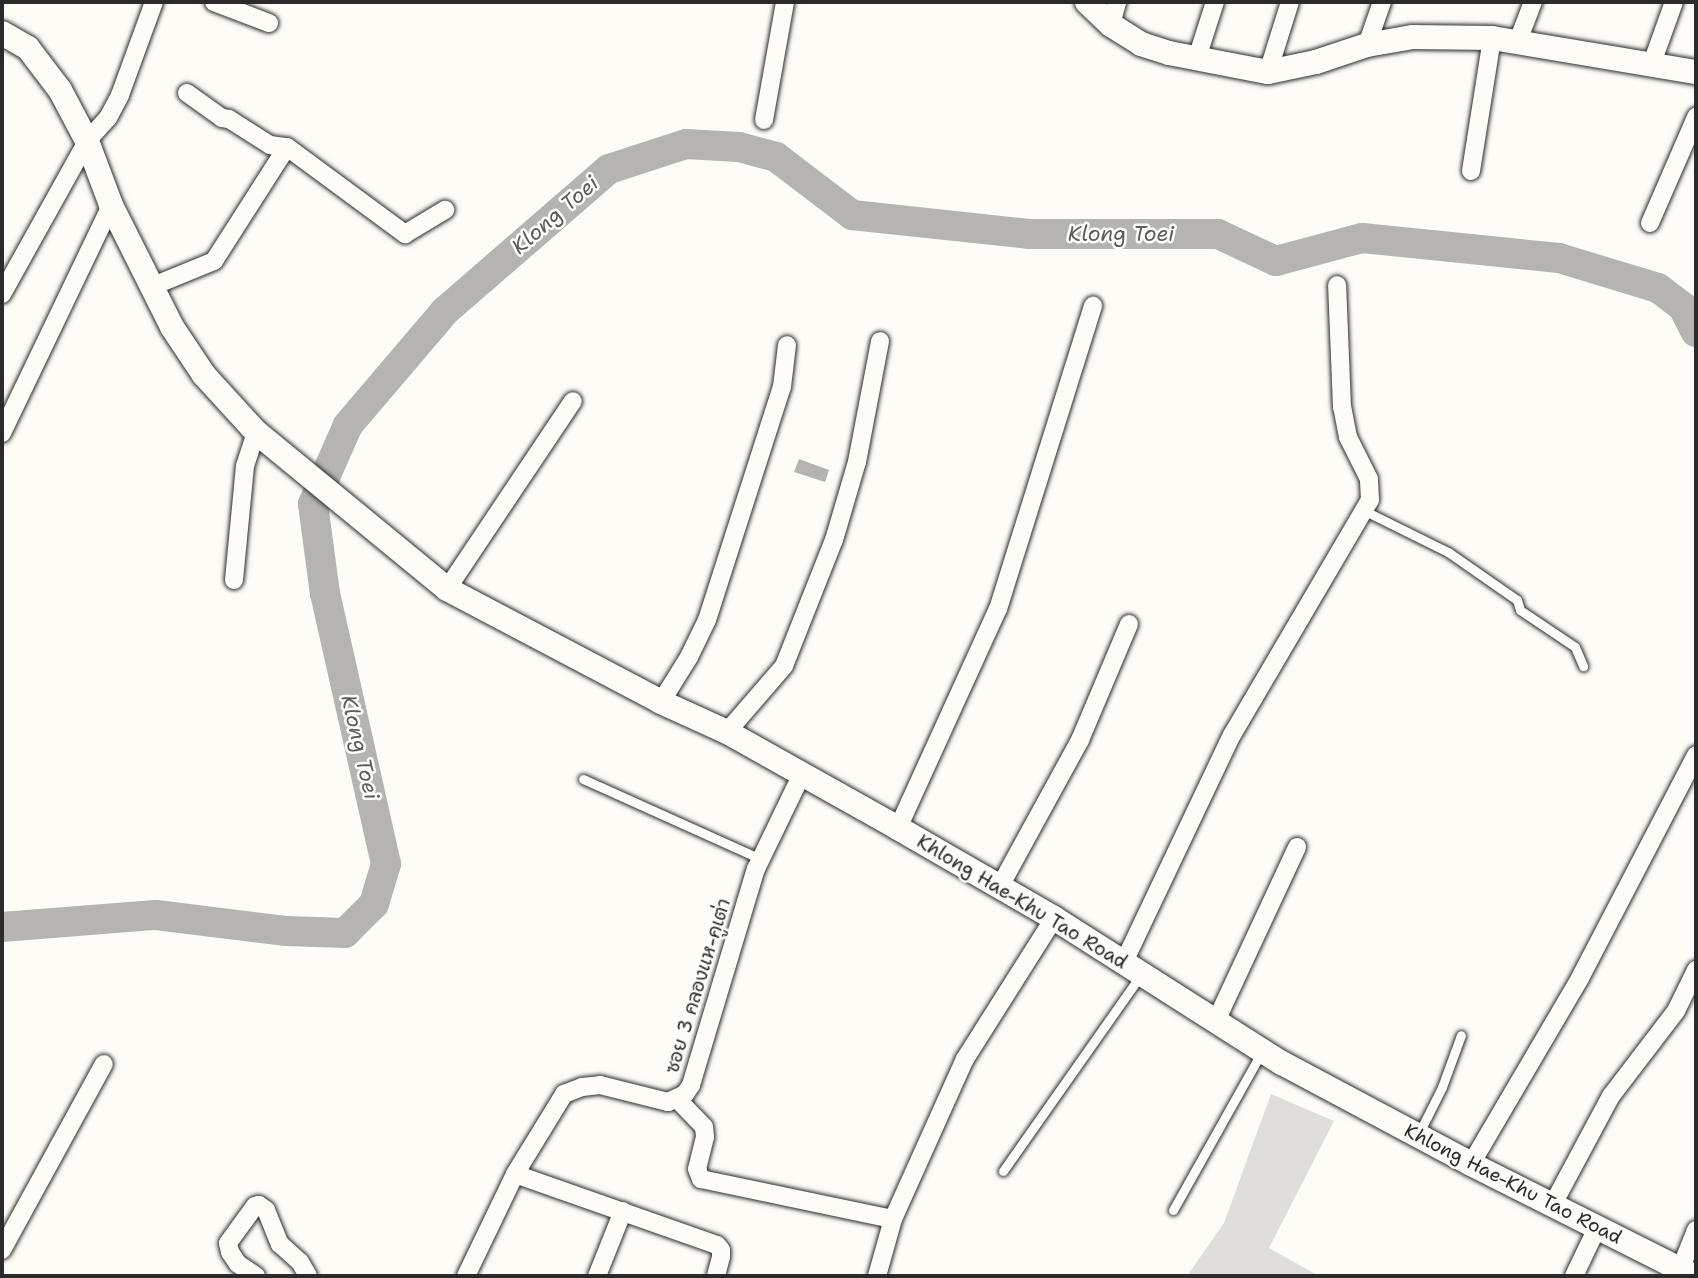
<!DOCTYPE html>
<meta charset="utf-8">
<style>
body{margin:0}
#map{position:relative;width:1698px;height:1278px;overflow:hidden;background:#fdfcf7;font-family:"Shantell Sans","Playpen Sans Thai",sans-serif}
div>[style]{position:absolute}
.green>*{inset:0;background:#dfdeda}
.water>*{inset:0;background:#b5b4b1}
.river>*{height:30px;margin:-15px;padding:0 15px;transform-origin:15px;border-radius:15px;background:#b5b4b1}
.roads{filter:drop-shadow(0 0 2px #2b2b2b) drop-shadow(0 0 2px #2b2b2b)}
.lane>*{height:9px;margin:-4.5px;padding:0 4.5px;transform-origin:4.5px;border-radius:4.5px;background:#fdfcf7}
.street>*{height:18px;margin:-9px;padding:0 9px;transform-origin:9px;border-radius:9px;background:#fdfcf7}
.secondary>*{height:24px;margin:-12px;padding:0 12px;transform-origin:12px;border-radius:12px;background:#fdfcf7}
span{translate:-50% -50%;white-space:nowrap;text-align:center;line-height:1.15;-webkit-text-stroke:5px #fdfcf7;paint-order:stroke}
.street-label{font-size:19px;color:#2b2b2b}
.water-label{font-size:21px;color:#5b5b5a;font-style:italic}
.frame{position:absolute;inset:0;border:4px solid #2b2b2b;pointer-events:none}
</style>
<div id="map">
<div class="green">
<div style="clip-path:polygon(1271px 1094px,1334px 1121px,1269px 1248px,1319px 1276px,1187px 1276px,1224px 1223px)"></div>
</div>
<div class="water">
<div style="clip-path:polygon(799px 459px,829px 470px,825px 482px,794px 472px)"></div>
</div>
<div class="river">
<div style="left:2px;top:927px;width:154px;rotate:-4.5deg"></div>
<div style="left:156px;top:915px;width:132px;rotate:7deg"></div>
<div style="left:287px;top:931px;width:58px;rotate:2deg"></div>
<div style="left:345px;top:933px;width:41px;rotate:-45deg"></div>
<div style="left:374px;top:904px;width:42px;rotate:-73.3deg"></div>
<div style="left:386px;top:864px;width:277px;rotate:-102.7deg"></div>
<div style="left:325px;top:594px;width:91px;rotate:-97.6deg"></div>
<div style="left:313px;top:504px;width:86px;rotate:-66.1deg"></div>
<div style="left:348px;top:425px;width:150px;rotate:-49.6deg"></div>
<div style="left:445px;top:311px;width:217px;rotate:-40.9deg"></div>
<div style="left:609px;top:169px;width:81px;rotate:-18deg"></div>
<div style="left:686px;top:144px;width:53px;rotate:3.2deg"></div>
<div style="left:739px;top:147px;width:38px;rotate:15deg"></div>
<div style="left:776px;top:157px;width:96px;rotate:37.3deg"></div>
<div style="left:852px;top:215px;width:179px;rotate:6.1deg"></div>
<div style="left:1030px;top:234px;width:188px"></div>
<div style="left:1218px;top:234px;width:64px;rotate:25deg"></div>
<div style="left:1276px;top:261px;width:89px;rotate:-15deg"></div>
<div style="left:1362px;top:238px;width:198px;rotate:5.8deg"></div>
<div style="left:1559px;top:258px;width:103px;rotate:16.9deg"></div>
<div style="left:1658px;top:288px;width:31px;rotate:37deg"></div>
<div style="left:1683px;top:307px;width:28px;rotate:63deg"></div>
</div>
<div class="roads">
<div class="lane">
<div style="left:1365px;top:511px;width:93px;rotate:26.3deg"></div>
<div style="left:1448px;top:552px;width:84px;rotate:34.8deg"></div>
<div style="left:1517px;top:600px;width:10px;rotate:73deg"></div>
<div style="left:1520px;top:610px;width:66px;rotate:33.9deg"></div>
<div style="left:1575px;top:647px;width:21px;rotate:67deg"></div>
<div style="left:583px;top:779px;width:195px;rotate:24.2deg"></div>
<div style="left:1419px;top:1133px;width:51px;rotate:-63.4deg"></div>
<div style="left:1442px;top:1087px;width:55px;rotate:-69.9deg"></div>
<div style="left:1003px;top:1171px;width:238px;rotate:-54.9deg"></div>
<div style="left:1173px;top:1210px;width:180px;rotate:-60.7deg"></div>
</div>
<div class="street">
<div style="left:214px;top:2px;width:59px;rotate:20.9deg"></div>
<div style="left:1111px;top:25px;width:24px;rotate:-75deg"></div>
<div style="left:1518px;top:41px;width:42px;rotate:-69deg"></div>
<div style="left:1367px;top:45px;width:46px;rotate:-70.8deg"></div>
<div style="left:1197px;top:58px;width:59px;rotate:-72.2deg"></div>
<div style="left:1652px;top:63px;width:65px;rotate:-70.2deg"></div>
<div style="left:1268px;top:72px;width:73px;rotate:-72.6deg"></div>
<div style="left:187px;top:93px;width:43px;rotate:35.5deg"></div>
<div style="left:222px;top:118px;width:7px;rotate:8deg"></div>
<div style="left:229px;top:119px;width:49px;rotate:32.4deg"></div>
<div style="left:270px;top:145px;width:17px;rotate:7deg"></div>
<div style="left:764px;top:120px;width:120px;rotate:-79.9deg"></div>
<div style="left:1471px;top:171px;width:135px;rotate:-81deg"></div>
<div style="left:1650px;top:223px;width:116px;rotate:-66.5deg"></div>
<div style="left:153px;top:286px;width:66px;rotate:-22.3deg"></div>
<div style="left:214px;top:261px;width:135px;rotate:-57.4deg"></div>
<div style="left:287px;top:147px;width:147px;rotate:36.4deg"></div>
<div style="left:405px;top:234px;width:47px;rotate:-31deg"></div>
<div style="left:2px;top:294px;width:175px;rotate:-60.9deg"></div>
<div style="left:87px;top:141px;width:31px;rotate:-48deg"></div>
<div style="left:108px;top:118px;width:26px;rotate:-62deg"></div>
<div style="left:120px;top:95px;width:99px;rotate:-69.9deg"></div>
<div style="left:2px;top:433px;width:253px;rotate:-64.4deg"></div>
<div style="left:234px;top:580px;width:115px;rotate:-84.5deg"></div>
<div style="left:245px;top:466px;width:36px;rotate:-72deg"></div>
<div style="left:447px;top:589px;width:226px;rotate:-56.2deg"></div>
<div style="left:661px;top:702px;width:53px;rotate:-58.1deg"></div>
<div style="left:689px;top:657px;width:41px;rotate:-64.1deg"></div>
<div style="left:707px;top:620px;width:245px;rotate:-72.2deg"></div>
<div style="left:782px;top:387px;width:42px;rotate:-83.2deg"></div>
<div style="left:727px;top:732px;width:87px;rotate:-49.2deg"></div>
<div style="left:784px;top:666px;width:136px;rotate:-68.4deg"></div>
<div style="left:834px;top:540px;width:81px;rotate:-73.6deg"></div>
<div style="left:857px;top:462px;width:123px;rotate:-79.2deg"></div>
<div style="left:898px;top:828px;width:241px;rotate:-65.5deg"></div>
<div style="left:998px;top:609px;width:318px;rotate:-72.6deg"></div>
<div style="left:999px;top:888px;width:169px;rotate:-61.3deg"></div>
<div style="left:1080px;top:740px;width:126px;rotate:-67.1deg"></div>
<div style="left:1124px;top:962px;width:251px;rotate:-64.6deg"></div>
<div style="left:1232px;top:735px;width:273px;rotate:-59.6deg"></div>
<div style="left:1370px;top:500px;width:21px;rotate:-93deg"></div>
<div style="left:1369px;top:479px;width:47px;rotate:-116.6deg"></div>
<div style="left:1348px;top:437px;width:31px;rotate:-101deg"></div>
<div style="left:1342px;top:407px;width:122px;rotate:-92.3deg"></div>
<div style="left:1216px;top:1021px;width:192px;rotate:-65deg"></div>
<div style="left:678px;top:1100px;width:37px;rotate:46deg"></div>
<div style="left:704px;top:1127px;width:10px;rotate:84deg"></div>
<div style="left:705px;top:1137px;width:33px;rotate:104deg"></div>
<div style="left:697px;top:1169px;width:11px;rotate:68deg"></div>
<div style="left:701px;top:1179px;width:196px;rotate:11.8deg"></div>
<div style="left:1471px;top:1164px;width:216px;rotate:-59.6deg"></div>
<div style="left:1580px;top:978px;width:251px;rotate:-62.5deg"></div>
<div style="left:515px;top:1174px;width:214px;rotate:19.4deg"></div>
<div style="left:717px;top:1245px;width:6px;rotate:51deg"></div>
<div style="left:721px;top:1250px;width:7px;rotate:90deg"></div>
<div style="left:721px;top:1257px;width:20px;rotate:105deg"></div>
<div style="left:1552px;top:1206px;width:125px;rotate:-61.8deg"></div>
<div style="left:1611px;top:1096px;width:107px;rotate:-52.6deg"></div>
<div style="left:1676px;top:1011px;width:46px;rotate:-64deg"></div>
<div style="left:2px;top:1250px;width:212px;rotate:-61.3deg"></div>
<div style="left:1680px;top:1270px;width:43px;rotate:-68.2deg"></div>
<div style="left:256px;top:1276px;width:22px;rotate:-146deg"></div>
<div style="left:238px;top:1264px;width:14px;rotate:-124deg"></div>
<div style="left:230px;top:1252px;width:9px;rotate:-103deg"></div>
<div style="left:228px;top:1243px;width:46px;rotate:-53.9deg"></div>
<div style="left:255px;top:1206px;width:4px;rotate:-14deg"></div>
<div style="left:259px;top:1205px;width:9px;rotate:36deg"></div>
<div style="left:266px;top:1210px;width:37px;rotate:68deg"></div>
<div style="left:280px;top:1244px;width:27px;rotate:42deg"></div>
<div style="left:300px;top:1262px;width:16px;rotate:60deg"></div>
<div style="left:466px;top:1276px;width:113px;rotate:-64.3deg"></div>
<div style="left:515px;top:1174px;width:94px;rotate:-58.5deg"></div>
<div style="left:564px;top:1094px;width:19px;rotate:-21deg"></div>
<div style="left:582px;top:1087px;width:18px;rotate:-6deg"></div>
<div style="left:600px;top:1085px;width:70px;rotate:14deg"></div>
<div style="left:668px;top:1102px;width:19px;rotate:-25deg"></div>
<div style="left:685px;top:1094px;width:11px;rotate:-56deg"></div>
<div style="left:691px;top:1085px;width:226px;rotate:-73.3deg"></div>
<div style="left:756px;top:869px;width:103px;rotate:-64.2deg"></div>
<div style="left:597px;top:1276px;width:70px;rotate:-68.2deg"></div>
<div style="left:877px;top:1276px;width:59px;rotate:-74.3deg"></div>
<div style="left:893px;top:1219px;width:175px;rotate:-65.8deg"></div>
<div style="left:965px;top:1059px;width:167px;rotate:-57.7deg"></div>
<div style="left:1574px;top:1276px;width:53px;rotate:-64.4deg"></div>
</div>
<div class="secondary">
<div style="left:1087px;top:2px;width:33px;rotate:44deg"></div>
<div style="left:1111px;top:25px;width:36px;rotate:32deg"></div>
<div style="left:1141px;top:44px;width:29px;rotate:18deg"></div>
<div style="left:1169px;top:53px;width:101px;rotate:10.9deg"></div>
<div style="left:1268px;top:72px;width:49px;rotate:-11.8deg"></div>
<div style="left:1316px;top:62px;width:54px;rotate:-18.4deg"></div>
<div style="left:1367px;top:45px;width:47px;rotate:-9.9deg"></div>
<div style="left:1413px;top:37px;width:79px;rotate:0.7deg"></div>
<div style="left:1492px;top:38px;width:207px;rotate:9.5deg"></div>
<div style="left:2px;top:33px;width:30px;rotate:30deg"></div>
<div style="left:28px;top:48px;width:53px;rotate:52.7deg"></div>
<div style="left:60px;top:90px;width:58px;rotate:62.1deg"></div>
<div style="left:87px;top:141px;width:68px;rotate:69.4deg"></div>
<div style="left:111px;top:205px;width:136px;rotate:63.4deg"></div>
<div style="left:172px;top:327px;width:58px;rotate:56.3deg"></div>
<div style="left:204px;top:375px;width:77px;rotate:47.6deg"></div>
<div style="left:256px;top:432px;width:247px;rotate:39.4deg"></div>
<div style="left:447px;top:589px;width:242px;rotate:27.8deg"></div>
<div style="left:661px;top:702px;width:72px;rotate:24.4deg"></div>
<div style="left:727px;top:732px;width:196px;rotate:29.3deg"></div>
<div style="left:898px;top:828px;width:180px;rotate:30deg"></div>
<div style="left:1054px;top:918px;width:270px;rotate:32.5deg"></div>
<div style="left:1282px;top:1063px;width:214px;rotate:28.1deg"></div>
<div style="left:1471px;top:1164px;width:250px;rotate:26.7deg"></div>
</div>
</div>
<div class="street-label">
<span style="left:1022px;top:902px;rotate:31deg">Khlong Hae-Khu Tao Road</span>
<span style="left:698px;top:986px;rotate:-73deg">ซอย 3 คลองแห-คูเต่า</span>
<span style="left:1513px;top:1184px;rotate:27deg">Khlong Hae-Khu Tao Road</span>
</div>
<div class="water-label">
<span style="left:555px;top:215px;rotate:-41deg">Klong Toei</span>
<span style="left:1121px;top:234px">Klong Toei</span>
<span style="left:360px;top:747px;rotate:77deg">Klong Toei</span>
</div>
<div class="frame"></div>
</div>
